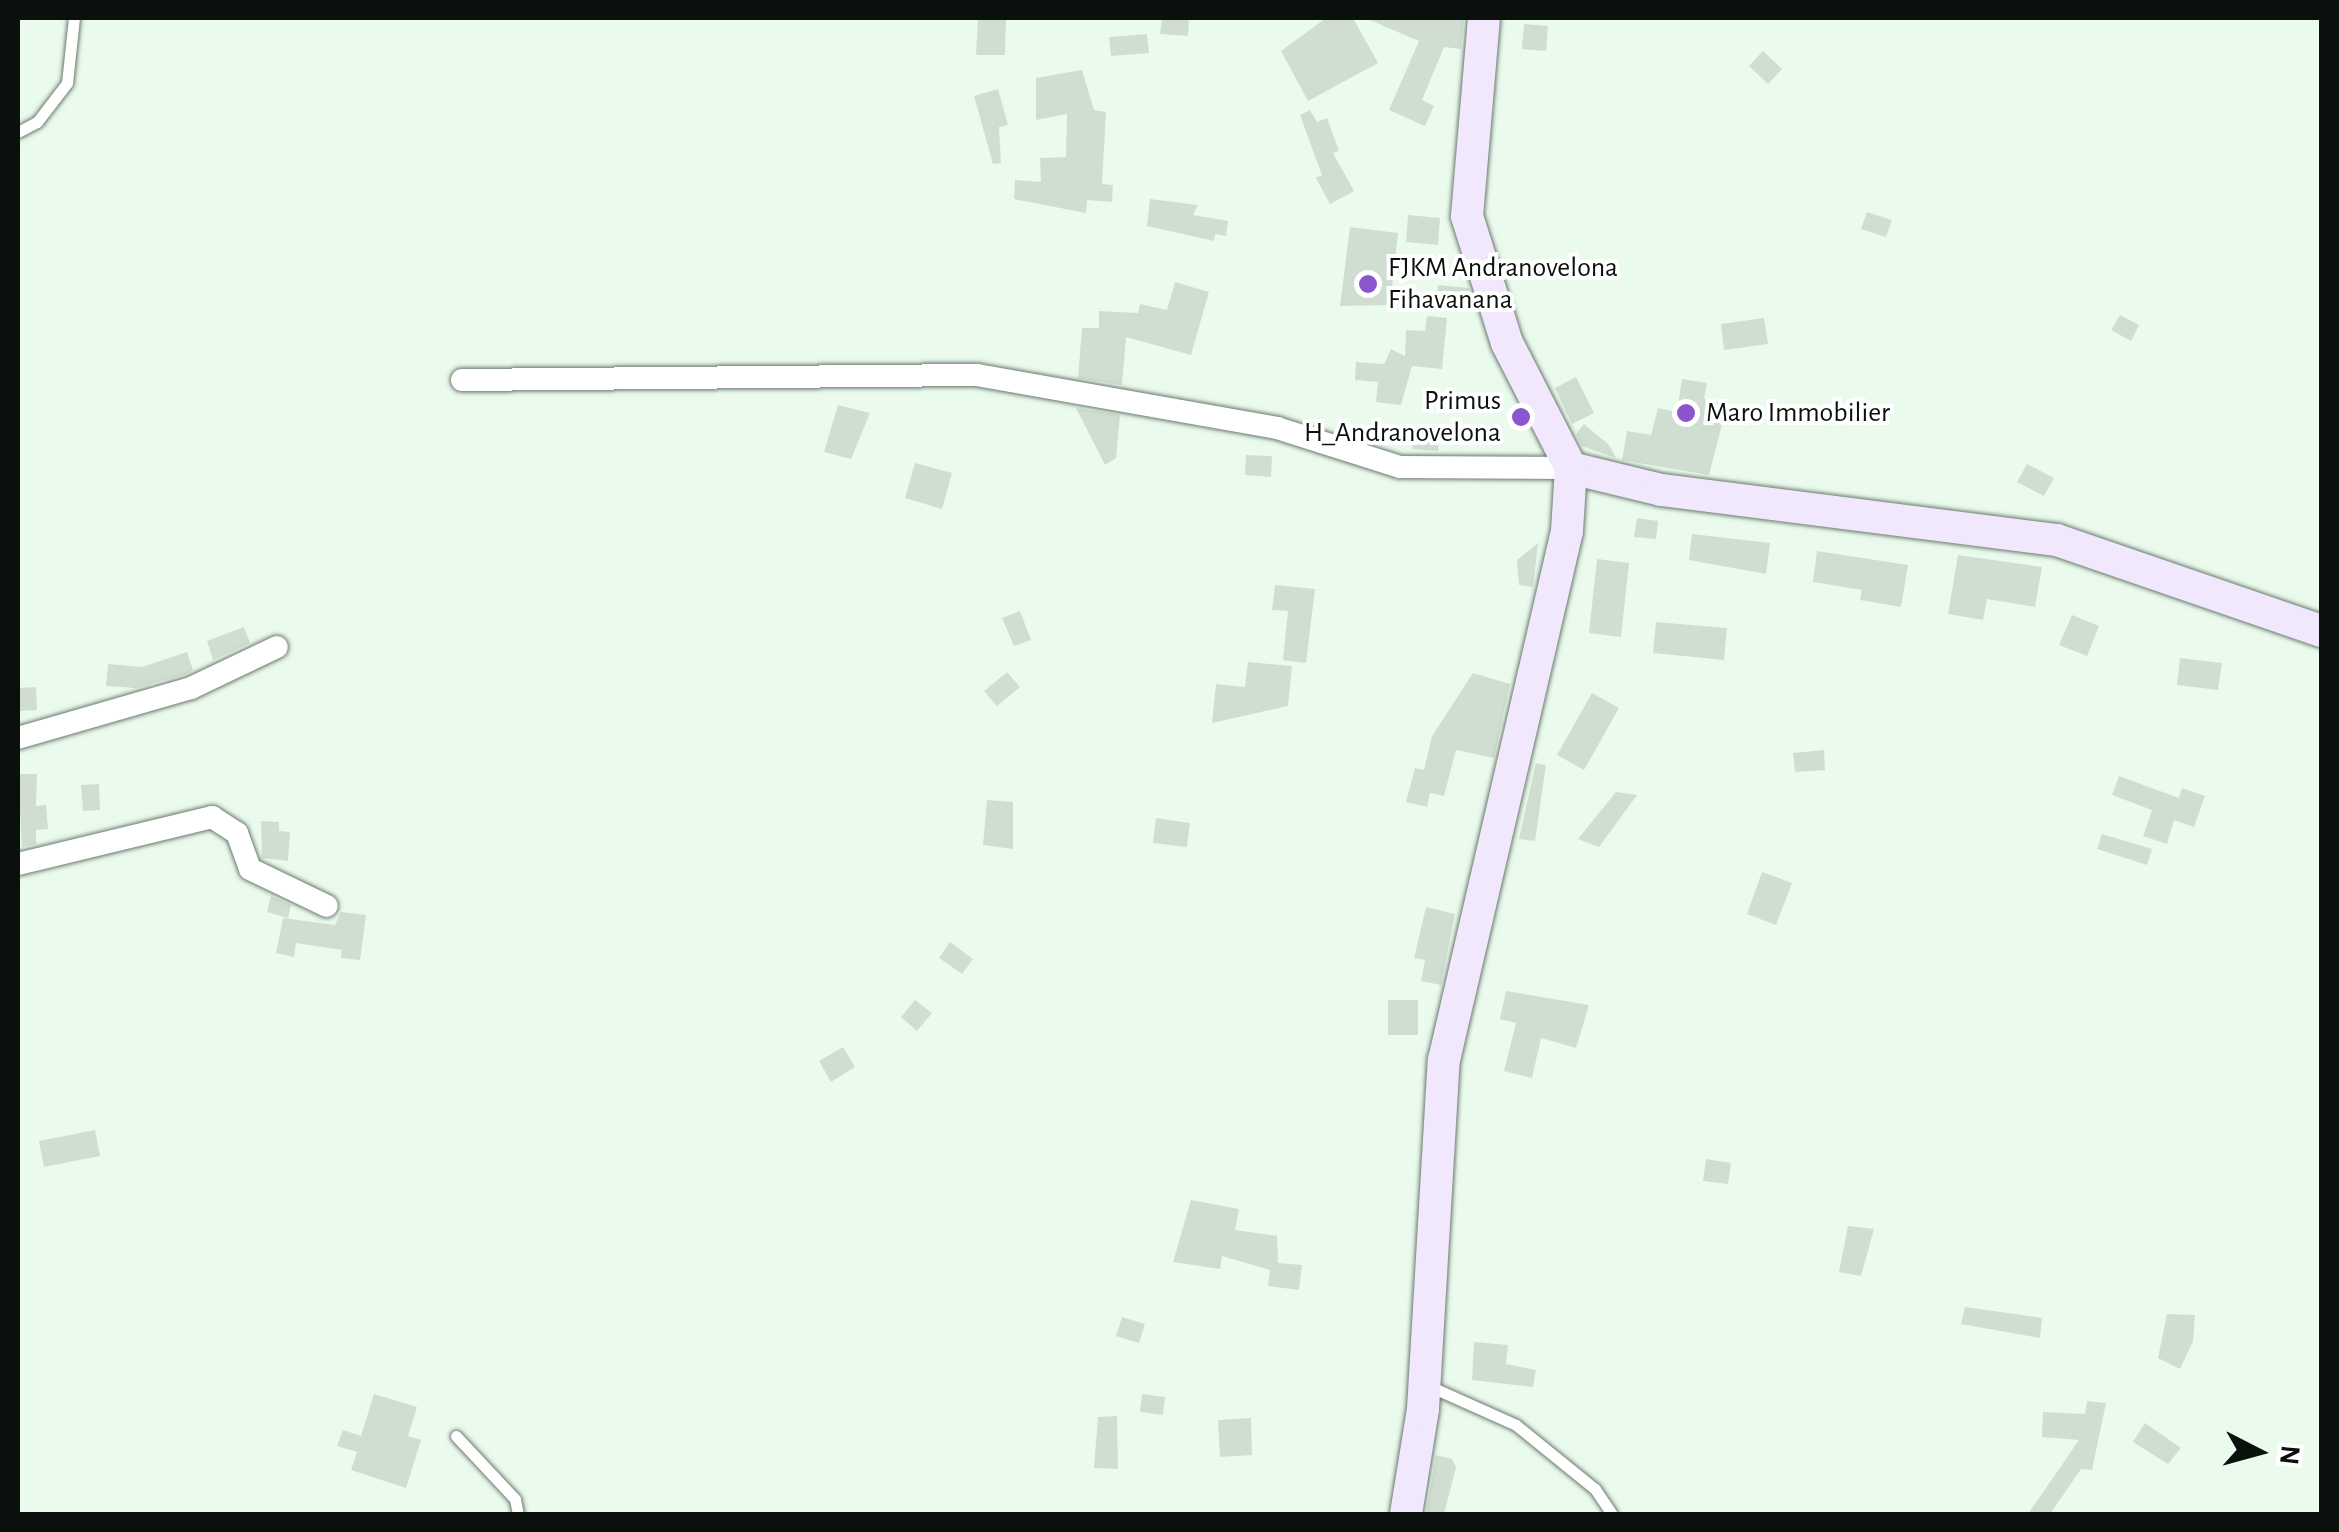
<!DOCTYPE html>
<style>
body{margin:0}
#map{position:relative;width:2339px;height:1532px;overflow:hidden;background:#eafbed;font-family:"Alegreya Sans",sans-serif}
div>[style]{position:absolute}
.building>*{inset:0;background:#cfded1}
.roads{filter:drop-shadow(0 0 2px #6c7a6f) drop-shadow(0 0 2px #6c7a6f)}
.lane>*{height:11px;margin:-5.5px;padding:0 5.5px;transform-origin:5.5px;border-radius:5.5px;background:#fff}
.street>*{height:22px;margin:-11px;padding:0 11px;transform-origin:11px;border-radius:11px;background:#fff}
.secondary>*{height:32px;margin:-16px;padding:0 16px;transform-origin:16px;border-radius:16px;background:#f1e8fe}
.dots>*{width:28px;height:28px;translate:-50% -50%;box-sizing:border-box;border:5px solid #fff;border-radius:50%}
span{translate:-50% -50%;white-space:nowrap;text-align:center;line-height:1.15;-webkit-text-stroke:8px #fff;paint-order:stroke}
.poi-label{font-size:28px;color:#0a100b}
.left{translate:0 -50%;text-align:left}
.right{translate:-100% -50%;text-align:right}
.frame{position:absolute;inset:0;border:20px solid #0a100b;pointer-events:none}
.north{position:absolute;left:2209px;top:1402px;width:100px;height:100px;-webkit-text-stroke:8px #fff;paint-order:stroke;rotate:96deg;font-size:28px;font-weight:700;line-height:40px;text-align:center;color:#0a100b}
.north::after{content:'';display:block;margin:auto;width:35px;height:45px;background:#0a100b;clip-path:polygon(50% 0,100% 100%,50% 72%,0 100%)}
</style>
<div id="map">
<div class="building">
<div style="clip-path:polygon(978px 18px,1006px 18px,1005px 55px,976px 55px)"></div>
<div style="clip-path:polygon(1162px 18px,1189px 18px,1188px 36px,1160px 34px)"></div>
<div style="clip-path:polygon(1326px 18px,1353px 18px,1378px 63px,1308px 101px,1281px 51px)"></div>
<div style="clip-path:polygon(1365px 18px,1464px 18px,1461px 49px,1444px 47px,1422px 100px,1434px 106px,1425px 126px,1389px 110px,1419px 41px)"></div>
<div style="clip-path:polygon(1524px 24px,1548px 26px,1546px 51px,1522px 49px)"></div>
<div style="clip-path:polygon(1147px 34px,1149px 53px,1111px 56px,1109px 37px)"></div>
<div style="clip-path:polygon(1763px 51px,1782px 69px,1768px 84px,1749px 66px)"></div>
<div style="clip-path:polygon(1082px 70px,1094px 110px,1106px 112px,1102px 184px,1113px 185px,1112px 202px,1087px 200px,1086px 213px,1014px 199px,1015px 180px,1041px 182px,1040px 158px,1066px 157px,1067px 114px,1036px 120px,1036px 78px)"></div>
<div style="clip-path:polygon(998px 89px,1008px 125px,999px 127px,1001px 163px,993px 164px,974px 96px)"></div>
<div style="clip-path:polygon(1310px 110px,1317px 122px,1327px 118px,1339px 151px,1333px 153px,1354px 191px,1330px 204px,1316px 178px,1322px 175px,1300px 115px)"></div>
<div style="clip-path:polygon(1150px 199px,1198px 205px,1193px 215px,1228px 221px,1226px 236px,1215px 234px,1214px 241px,1147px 226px)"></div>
<div style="clip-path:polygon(1867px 212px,1892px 220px,1886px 237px,1861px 229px)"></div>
<div style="clip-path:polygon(1408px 215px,1440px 218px,1438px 245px,1406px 242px)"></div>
<div style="clip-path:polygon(1350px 227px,1398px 233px,1390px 305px,1340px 306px)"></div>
<div style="clip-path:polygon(1175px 282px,1209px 292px,1191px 355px,1126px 337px,1122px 385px,1078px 378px,1082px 328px,1099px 328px,1099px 311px,1138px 313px,1140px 304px,1167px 310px)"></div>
<div style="clip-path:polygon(1438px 285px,1469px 288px,1476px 310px,1436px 307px)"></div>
<div style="clip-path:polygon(2120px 315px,2139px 325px,2131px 341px,2111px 330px)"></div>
<div style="clip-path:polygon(1427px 316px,1447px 318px,1442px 369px,1412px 366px,1401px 405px,1376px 402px,1378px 382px,1355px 380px,1356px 362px,1384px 364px,1391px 349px,1405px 356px,1406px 330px,1425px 331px)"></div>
<div style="clip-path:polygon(1764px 318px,1768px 344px,1724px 350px,1721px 324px)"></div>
<div style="clip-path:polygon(1576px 377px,1594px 413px,1572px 424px,1555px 388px)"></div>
<div style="clip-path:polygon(1682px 379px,1707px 383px,1704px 399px,1727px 405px,1709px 475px,1622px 460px,1627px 431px,1651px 435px,1658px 408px,1677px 412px)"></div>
<div style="clip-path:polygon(838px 405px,870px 413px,851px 459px,824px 452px)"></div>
<div style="clip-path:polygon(1076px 408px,1120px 415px,1116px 458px,1105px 465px)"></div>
<div style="clip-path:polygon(1584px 424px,1609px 445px,1616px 458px,1582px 446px,1576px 434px)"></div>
<div style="clip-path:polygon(1414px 430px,1440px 432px,1438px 451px,1412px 449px)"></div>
<div style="clip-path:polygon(1246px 455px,1272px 456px,1271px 477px,1245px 475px)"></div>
<div style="clip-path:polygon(915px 463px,952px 473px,942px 509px,905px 498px)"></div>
<div style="clip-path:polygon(2027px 464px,2054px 478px,2044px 496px,2017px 482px)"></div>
<div style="clip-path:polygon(1637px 518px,1658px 521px,1656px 539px,1634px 537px)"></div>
<div style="clip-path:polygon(1692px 534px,1770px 543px,1766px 574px,1689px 560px)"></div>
<div style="clip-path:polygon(1538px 543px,1533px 587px,1519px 585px,1517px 560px)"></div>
<div style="clip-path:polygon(1817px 551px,1908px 565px,1901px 607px,1860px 600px,1862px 590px,1813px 582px)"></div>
<div style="clip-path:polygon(1958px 555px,2042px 567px,2035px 607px,1987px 599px,1983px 620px,1948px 614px)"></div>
<div style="clip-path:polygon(1597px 559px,1629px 563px,1621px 637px,1589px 633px)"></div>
<div style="clip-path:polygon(1275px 585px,1315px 589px,1306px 663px,1283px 660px,1288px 611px,1272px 610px)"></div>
<div style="clip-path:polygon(1020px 611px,1031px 640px,1014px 646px,1002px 618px)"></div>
<div style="clip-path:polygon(2072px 615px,2099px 626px,2087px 656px,2059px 645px)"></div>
<div style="clip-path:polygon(1656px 622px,1727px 628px,1724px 660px,1653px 653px)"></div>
<div style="clip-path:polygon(244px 627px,250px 643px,213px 660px,207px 641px)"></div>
<div style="clip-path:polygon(187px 652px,193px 670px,186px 674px,136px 688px,106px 686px,108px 664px,142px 667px)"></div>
<div style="clip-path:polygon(2180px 658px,2222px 663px,2218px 690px,2177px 685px)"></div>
<div style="clip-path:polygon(1248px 662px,1292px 666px,1288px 706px,1212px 723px,1216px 684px,1245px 687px)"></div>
<div style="clip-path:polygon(1007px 672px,1020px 687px,997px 706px,984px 691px)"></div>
<div style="clip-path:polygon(1473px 673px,1510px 684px,1494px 758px,1456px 750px,1444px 796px,1430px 793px,1427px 807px,1406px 802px,1415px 768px,1424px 770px,1432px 736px)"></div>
<div style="clip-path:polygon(36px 687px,37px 710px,20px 711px,18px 688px)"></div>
<div style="clip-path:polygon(1592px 693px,1619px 708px,1584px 770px,1557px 755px)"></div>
<div style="clip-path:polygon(1824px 750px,1825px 770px,1795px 772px,1793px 753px)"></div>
<div style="clip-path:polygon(1536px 763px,1546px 765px,1535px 841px,1519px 839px)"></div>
<div style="clip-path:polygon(18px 774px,37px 774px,36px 806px,46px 805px,48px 829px,36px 830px,36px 844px,22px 847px)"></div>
<div style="clip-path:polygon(2119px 776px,2179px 798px,2182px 788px,2205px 796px,2194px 827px,2174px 820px,2167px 844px,2143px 836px,2152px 810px,2112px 795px)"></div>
<div style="clip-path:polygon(99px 784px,100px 810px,83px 811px,81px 785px)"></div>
<div style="clip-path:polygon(1616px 792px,1637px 795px,1599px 847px,1578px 839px)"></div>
<div style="clip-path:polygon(987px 800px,1013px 802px,1013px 849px,983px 845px)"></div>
<div style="clip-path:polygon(1156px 818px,1190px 823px,1187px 847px,1153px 843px)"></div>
<div style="clip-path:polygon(261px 821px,279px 822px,279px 831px,290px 832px,288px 861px,262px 858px)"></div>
<div style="clip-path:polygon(2102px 834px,2152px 849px,2147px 865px,2097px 849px)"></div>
<div style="clip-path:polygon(1762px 872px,1792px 883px,1776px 925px,1747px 914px)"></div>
<div style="clip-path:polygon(271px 896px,291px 905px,288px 918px,267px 912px)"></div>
<div style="clip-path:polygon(1426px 907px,1455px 914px,1441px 985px,1421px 981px,1425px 960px,1414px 958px)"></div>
<div style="clip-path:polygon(341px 912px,366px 915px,360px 960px,341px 958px,342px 950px,296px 943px,294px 957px,276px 953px,283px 918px,335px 925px)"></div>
<div style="clip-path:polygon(950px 942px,973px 959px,962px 974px,939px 958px)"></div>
<div style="clip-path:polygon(1506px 991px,1589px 1005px,1576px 1048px,1541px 1038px,1532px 1078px,1504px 1071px,1516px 1023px,1500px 1019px)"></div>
<div style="clip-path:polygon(915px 1000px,932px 1013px,917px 1031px,901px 1017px)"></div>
<div style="clip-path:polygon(1388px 1000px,1418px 1000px,1418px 1035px,1388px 1035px)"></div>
<div style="clip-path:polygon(843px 1047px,855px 1067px,831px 1082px,819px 1061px)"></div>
<div style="clip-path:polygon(95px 1130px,100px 1156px,44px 1167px,39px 1141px)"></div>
<div style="clip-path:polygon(1706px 1159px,1731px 1163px,1728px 1184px,1703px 1181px)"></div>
<div style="clip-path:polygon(1191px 1200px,1239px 1209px,1235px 1230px,1277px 1236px,1278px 1263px,1302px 1265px,1299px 1290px,1268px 1286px,1270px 1270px,1222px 1256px,1220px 1269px,1173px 1262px)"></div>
<div style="clip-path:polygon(1848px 1226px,1874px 1229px,1861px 1276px,1839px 1272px)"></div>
<div style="clip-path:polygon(1965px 1307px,2042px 1318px,2040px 1338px,1961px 1324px)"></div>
<div style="clip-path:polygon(2167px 1314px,2195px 1315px,2193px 1341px,2180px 1369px,2158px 1358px)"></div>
<div style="clip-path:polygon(1122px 1317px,1145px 1324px,1139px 1343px,1116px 1336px)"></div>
<div style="clip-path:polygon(1474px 1342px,1508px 1345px,1506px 1364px,1536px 1370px,1533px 1387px,1472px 1380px)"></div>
<div style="clip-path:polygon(374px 1394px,417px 1407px,408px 1436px,421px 1440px,406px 1488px,351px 1470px,357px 1452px,337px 1446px,343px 1430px,361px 1436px)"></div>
<div style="clip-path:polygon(1142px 1394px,1165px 1397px,1163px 1415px,1140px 1412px)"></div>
<div style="clip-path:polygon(2087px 1401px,2106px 1403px,2092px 1470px,2081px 1469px,2050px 1514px,2028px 1514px,2079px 1440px,2042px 1437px,2043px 1412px,2085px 1414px)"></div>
<div style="clip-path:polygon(1117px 1416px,1118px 1469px,1094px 1468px,1098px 1417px)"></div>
<div style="clip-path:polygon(1251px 1418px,1252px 1455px,1220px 1457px,1218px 1420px)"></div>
<div style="clip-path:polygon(2145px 1423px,2181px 1448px,2168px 1464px,2133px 1442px)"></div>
<div style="clip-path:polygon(1436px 1455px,1452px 1459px,1456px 1467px,1444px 1514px,1426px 1514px)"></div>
</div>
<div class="roads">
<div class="lane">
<div style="left:18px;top:132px;width:21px;rotate:-28deg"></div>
<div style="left:37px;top:122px;width:49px;rotate:-52.4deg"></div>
<div style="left:67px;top:83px;width:65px;rotate:-83.9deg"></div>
<div style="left:1429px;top:1386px;width:95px;rotate:24.1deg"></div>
<div style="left:1516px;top:1425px;width:102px;rotate:39deg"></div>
<div style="left:1595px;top:1489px;width:30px;rotate:56deg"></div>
<div style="left:456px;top:1436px;width:86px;rotate:46.9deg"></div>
<div style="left:515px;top:1499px;width:15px;rotate:79deg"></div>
</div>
<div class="street">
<div style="left:462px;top:380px;width:515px;rotate:-0.56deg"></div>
<div style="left:977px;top:375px;width:305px;rotate:10deg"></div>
<div style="left:1277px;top:428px;width:129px;rotate:17.6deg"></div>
<div style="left:1400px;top:467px;width:171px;rotate:0.3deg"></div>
<div style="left:18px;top:738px;width:180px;rotate:-16.1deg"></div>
<div style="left:191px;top:688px;width:95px;rotate:-25.5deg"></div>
<div style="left:18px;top:864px;width:200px;rotate:-13.6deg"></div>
<div style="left:212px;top:817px;width:30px;rotate:33deg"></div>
<div style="left:237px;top:833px;width:38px;rotate:70deg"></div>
<div style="left:250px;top:869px;width:85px;rotate:25.7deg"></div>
</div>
<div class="secondary">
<div style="left:1571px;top:468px;width:93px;rotate:13.7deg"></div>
<div style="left:1661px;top:490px;width:399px;rotate:7.2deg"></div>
<div style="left:2057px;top:540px;width:280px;rotate:19deg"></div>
<div style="left:1406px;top:1514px;width:106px;rotate:-80.8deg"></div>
<div style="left:1423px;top:1409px;width:350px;rotate:-86.6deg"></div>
<div style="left:1444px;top:1060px;width:543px;rotate:-76.91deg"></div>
<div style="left:1567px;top:531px;width:63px;rotate:-86.4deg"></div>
<div style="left:1571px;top:468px;width:140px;rotate:-117.1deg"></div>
<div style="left:1507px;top:343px;width:133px;rotate:-107.5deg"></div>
<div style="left:1467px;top:216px;width:199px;rotate:-85.1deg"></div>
</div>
</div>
<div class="dots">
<div style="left:1368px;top:284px;background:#8a55cd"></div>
<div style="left:1686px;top:413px;background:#8a55cd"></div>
<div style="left:1521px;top:417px;background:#8a55cd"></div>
</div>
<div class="poi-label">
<span class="left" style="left:1388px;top:284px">FJKM Andranovelona<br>Fihavanana</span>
<span class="right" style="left:1501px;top:417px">Primus<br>H_Andranovelona</span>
<span class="left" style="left:1706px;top:413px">Maro Immobilier</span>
</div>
<div class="frame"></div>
<div class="north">N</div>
</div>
